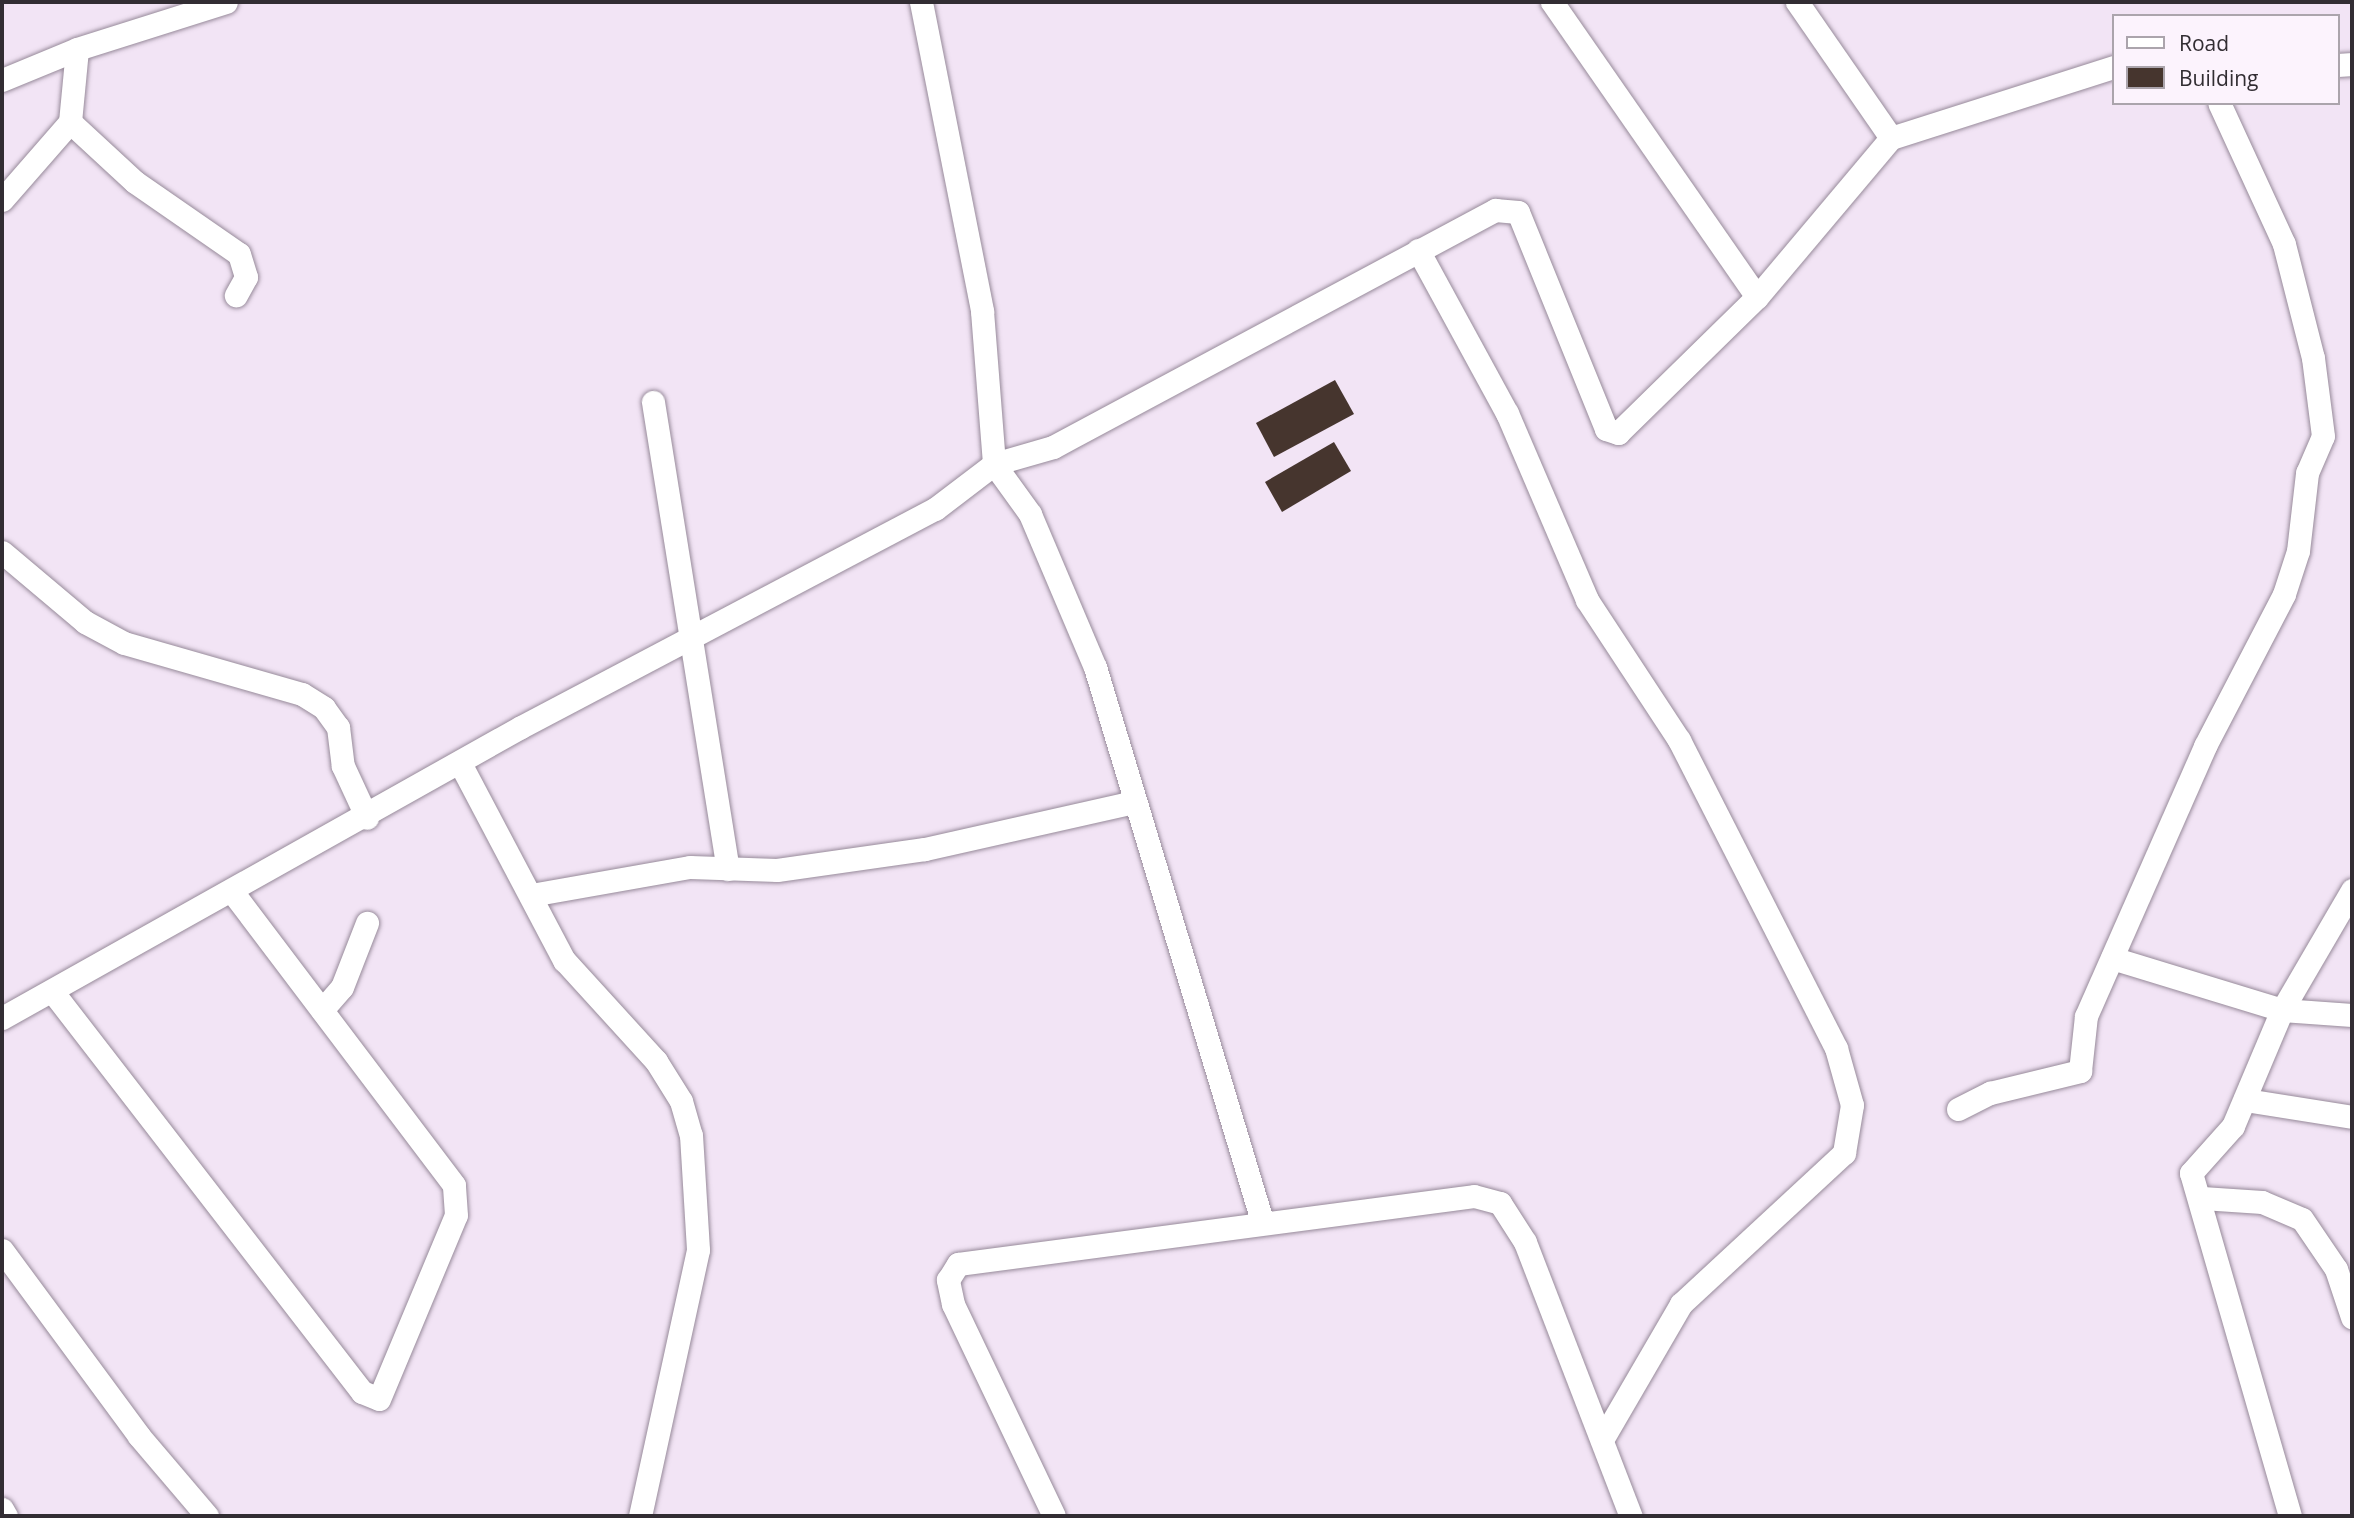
<!DOCTYPE html>
<style>
body{margin:0}
#map{position:relative;width:2354px;height:1518px;overflow:hidden;background:#f2e4f5;font-family:"Open Sans",sans-serif}
div>[style]{position:absolute}
.building>*{inset:0;background:#46352e}
.roads{filter:drop-shadow(0 0 2px #978a9a) drop-shadow(0 0 2px #978a9a)}
.minor>*{height:23px;margin:-11.5px;padding:0 11.5px;transform-origin:11.5px;border-radius:11.5px;background:#fff}
span{translate:-50% -50%;white-space:nowrap;text-align:center;line-height:1.15;-webkit-text-stroke:7px #fcf3fd;paint-order:stroke}
.frame{position:absolute;inset:0;border:4px solid #322d33;pointer-events:none}
.legend{position:absolute;left:2112px;top:14px;width:228px;height:91px;box-sizing:border-box;background:#fcf3fd;border:2px solid #aba4ac;margin:0;padding:9px 12px;list-style:none;font-size:21px;color:#322d33}
.legend li{display:flex;align-items:center;gap:14px;height:35px}
.legend b{width:35px;border:2px solid #aba4ac}
</style>
<div id="map">
<div class="building">
<div style="clip-path:polygon(1335px 380px,1354px 414px,1274px 457px,1256px 423px)"></div>
<div style="clip-path:polygon(1334px 442px,1351px 471px,1282px 512px,1265px 482px)"></div>
</div>
<div class="roads">
<div class="minor">
<div style="left:921px;top:2px;width:315px;rotate:78.8deg"></div>
<div style="left:982px;top:311px;width:153px;rotate:85.5deg"></div>
<div style="left:994px;top:464px;width:62px;rotate:54.2deg"></div>
<div style="left:1030px;top:514px;width:166px;rotate:67deg"></div>
<div style="left:1095px;top:667px;width:579px;rotate:73.22deg"></div>
<div style="left:1552px;top:2px;width:359px;rotate:55.2deg"></div>
<div style="left:1797px;top:2px;width:165px;rotate:55.3deg"></div>
<div style="left:2338px;top:65px;width:14px;rotate:-4deg"></div>
<div style="left:2px;top:80px;width:81px;rotate:-22.5deg"></div>
<div style="left:77px;top:49px;width:156px;rotate:-17.5deg"></div>
<div style="left:70px;top:122px;width:88px;rotate:42.7deg"></div>
<div style="left:135px;top:182px;width:126px;rotate:34.7deg"></div>
<div style="left:239px;top:254px;width:24px;rotate:73deg"></div>
<div style="left:246px;top:277px;width:21px;rotate:119deg"></div>
<div style="left:2px;top:200px;width:103px;rotate:-48.9deg"></div>
<div style="left:70px;top:122px;width:73px;rotate:-84.5deg"></div>
<div style="left:1418px;top:250px;width:186px;rotate:61.4deg"></div>
<div style="left:1507px;top:413px;width:203px;rotate:66.8deg"></div>
<div style="left:1587px;top:600px;width:168px;rotate:56.7deg"></div>
<div style="left:1679px;top:740px;width:346px;rotate:63deg"></div>
<div style="left:1836px;top:1048px;width:59px;rotate:74.3deg"></div>
<div style="left:1852px;top:1105px;width:49px;rotate:99.5deg"></div>
<div style="left:1844px;top:1153px;width:222px;rotate:137.2deg"></div>
<div style="left:1681px;top:1304px;width:157px;rotate:120.2deg"></div>
<div style="left:653px;top:402px;width:473px;rotate:80.9deg"></div>
<div style="left:2px;top:552px;width:109px;rotate:40.1deg"></div>
<div style="left:85px;top:622px;width:44px;rotate:28.3deg"></div>
<div style="left:124px;top:643px;width:185px;rotate:16deg"></div>
<div style="left:302px;top:694px;width:26px;rotate:32deg"></div>
<div style="left:324px;top:708px;width:24px;rotate:54deg"></div>
<div style="left:338px;top:727px;width:39px;rotate:83deg"></div>
<div style="left:343px;top:766px;width:57px;rotate:65.2deg"></div>
<div style="left:461px;top:765px;width:221px;rotate:62.2deg"></div>
<div style="left:564px;top:960px;width:137px;rotate:47.7deg"></div>
<div style="left:656px;top:1061px;width:47px;rotate:58deg"></div>
<div style="left:681px;top:1101px;width:35px;rotate:74deg"></div>
<div style="left:691px;top:1135px;width:115px;rotate:86.5deg"></div>
<div style="left:698px;top:1250px;width:272px;rotate:102.3deg"></div>
<div style="left:531px;top:895px;width:161px;rotate:-10deg"></div>
<div style="left:690px;top:867px;width:87px;rotate:2deg"></div>
<div style="left:777px;top:870px;width:149px;rotate:-8.1deg"></div>
<div style="left:925px;top:849px;width:214px;rotate:-12.7deg"></div>
<div style="left:2112px;top:958px;width:178px;rotate:17deg"></div>
<div style="left:2282px;top:1010px;width:70px;rotate:4.1deg"></div>
<div style="left:52px;top:991px;width:507px;rotate:52.29deg"></div>
<div style="left:362px;top:1392px;width:18px;rotate:22deg"></div>
<div style="left:379px;top:1399px;width:199px;rotate:-67.3deg"></div>
<div style="left:456px;top:1215px;width:30px;rotate:-94deg"></div>
<div style="left:454px;top:1185px;width:368px;rotate:-127.1deg"></div>
<div style="left:322px;top:1010px;width:30px;rotate:-49deg"></div>
<div style="left:342px;top:987px;width:69px;rotate:-68.7deg"></div>
<div style="left:2px;top:1018px;width:595px;rotate:-29.28deg"></div>
<div style="left:521px;top:727px;width:468px;rotate:-27.8deg"></div>
<div style="left:935px;top:509px;width:74px;rotate:-37.3deg"></div>
<div style="left:994px;top:464px;width:61px;rotate:-16.1deg"></div>
<div style="left:1053px;top:447px;width:502px;rotate:-28.2deg"></div>
<div style="left:1495px;top:210px;width:23px;rotate:5deg"></div>
<div style="left:1518px;top:212px;width:234px;rotate:67.9deg"></div>
<div style="left:1606px;top:429px;width:13px;rotate:18deg"></div>
<div style="left:1618px;top:433px;width:194px;rotate:-44.4deg"></div>
<div style="left:1757px;top:297px;width:208px;rotate:-49.9deg"></div>
<div style="left:1891px;top:138px;width:234px;rotate:-17.7deg"></div>
<div style="left:2245px;top:1100px;width:108px;rotate:9deg"></div>
<div style="left:1958px;top:1109px;width:36px;rotate:-27deg"></div>
<div style="left:1990px;top:1093px;width:93px;rotate:-13.7deg"></div>
<div style="left:2080px;top:1071px;width:55px;rotate:-83.8deg"></div>
<div style="left:2086px;top:1016px;width:295px;rotate:-66.2deg"></div>
<div style="left:2205px;top:746px;width:171px;rotate:-62.5deg"></div>
<div style="left:2284px;top:594px;width:45px;rotate:-72deg"></div>
<div style="left:2298px;top:551px;width:79px;rotate:-83.4deg"></div>
<div style="left:2307px;top:473px;width:40px;rotate:-66.6deg"></div>
<div style="left:2323px;top:436px;width:79px;rotate:-97.3deg"></div>
<div style="left:2313px;top:358px;width:118px;rotate:-104.3deg"></div>
<div style="left:2284px;top:244px;width:155px;rotate:-114.7deg"></div>
<div style="left:2202px;top:1198px;width:60px;rotate:3.8deg"></div>
<div style="left:2262px;top:1202px;width:43px;rotate:23deg"></div>
<div style="left:2302px;top:1219px;width:60px;rotate:55.8deg"></div>
<div style="left:2336px;top:1269px;width:51px;rotate:71.6deg"></div>
<div style="left:2px;top:1250px;width:231px;rotate:53.6deg"></div>
<div style="left:139px;top:1436px;width:105px;rotate:49.6deg"></div>
<div style="left:2px;top:1509px;width:8px;rotate:60deg"></div>
<div style="left:1054px;top:1516px;width:235px;rotate:-115.5deg"></div>
<div style="left:953px;top:1304px;width:25px;rotate:-102deg"></div>
<div style="left:948px;top:1280px;width:19px;rotate:-58deg"></div>
<div style="left:958px;top:1264px;width:520px;rotate:-7.51deg"></div>
<div style="left:1474px;top:1196px;width:27px;rotate:15deg"></div>
<div style="left:1500px;top:1203px;width:46px;rotate:57.3deg"></div>
<div style="left:1525px;top:1242px;width:294px;rotate:68.9deg"></div>
<div style="left:2290px;top:1516px;width:357px;rotate:-106.1deg"></div>
<div style="left:2191px;top:1173px;width:63px;rotate:-48.2deg"></div>
<div style="left:2233px;top:1126px;width:126px;rotate:-67.1deg"></div>
<div style="left:2282px;top:1010px;width:139px;rotate:-59.7deg"></div>
</div>
</div>
<div class="frame"></div>
<ul class="legend">
<li><b style="height:9px;background:#fff"></b>Road</li>
<li><b style="height:19px;background:#46352e"></b>Building</li>
</ul>
</div>
